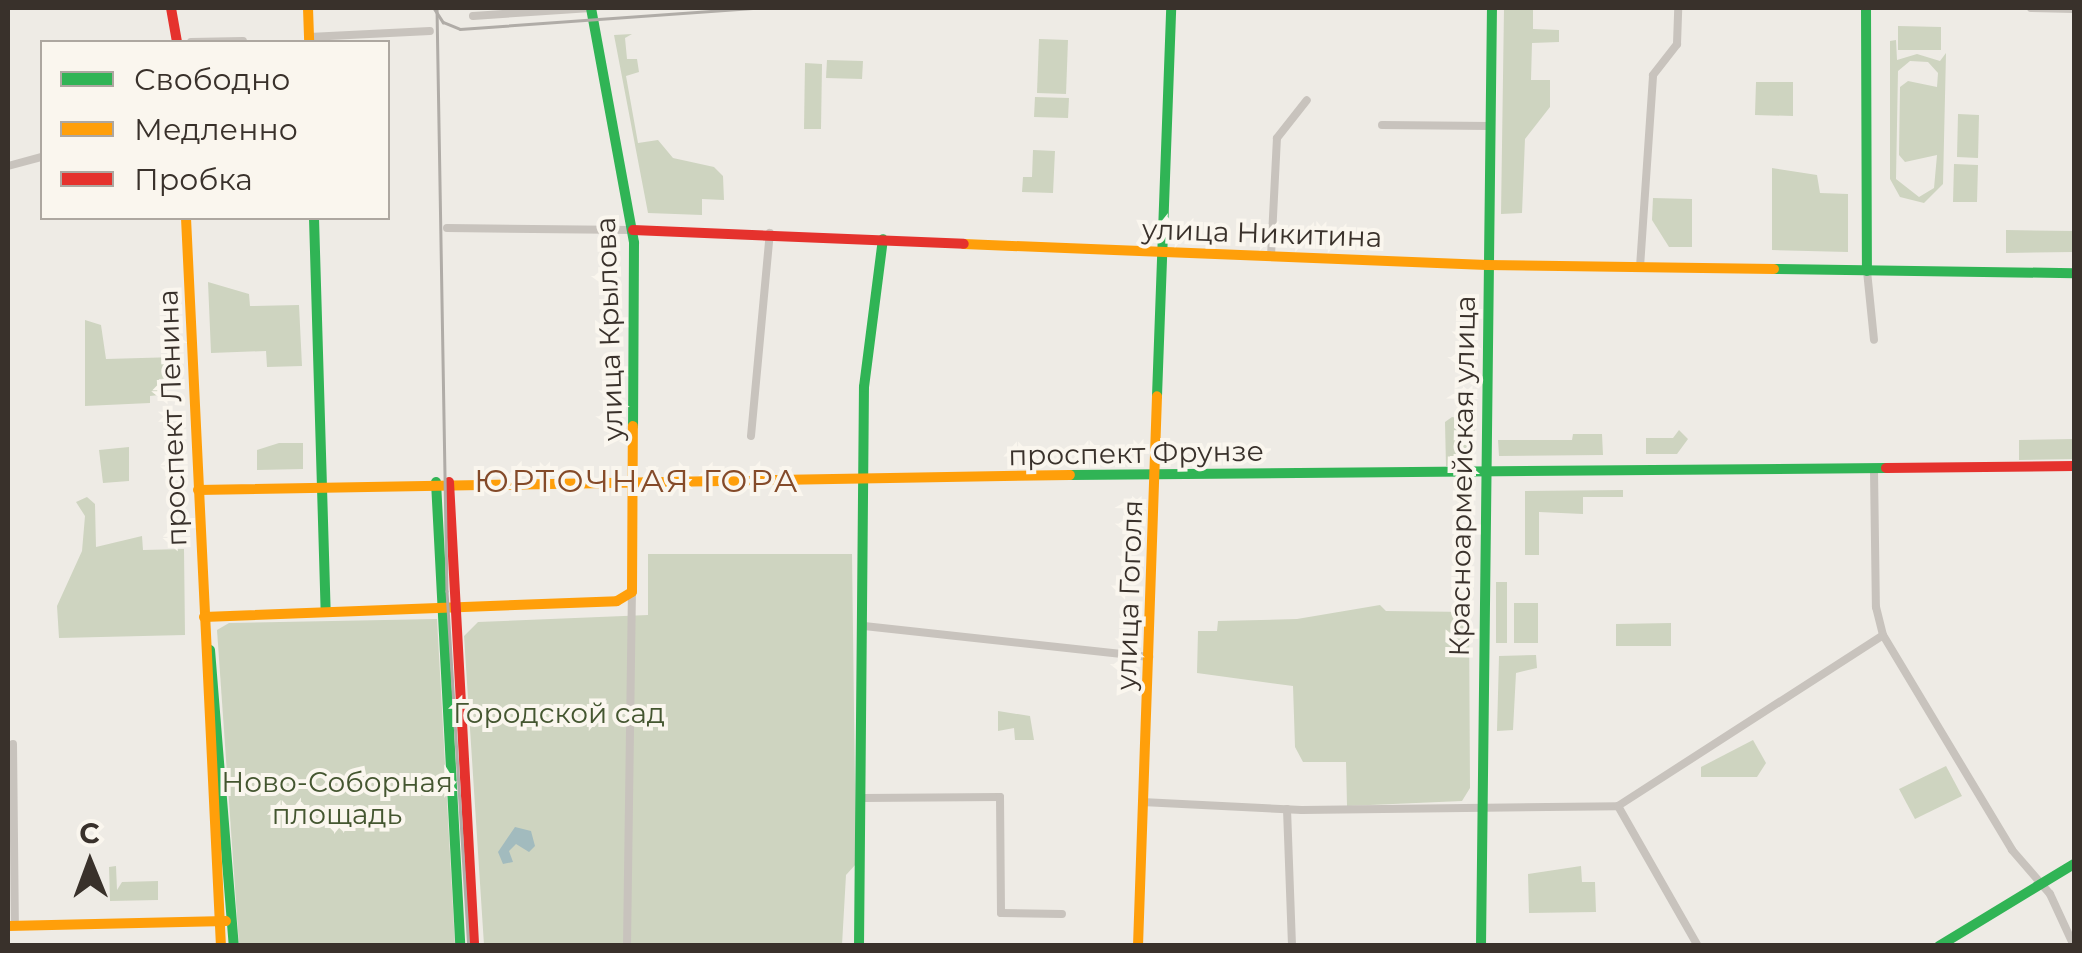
<!DOCTYPE html>
<meta charset="utf-8">
<style>
body{margin:0}
#map{position:relative;width:2082px;height:953px;overflow:hidden;background:#eeebe5;font-family:Montserrat,sans-serif}
div>[style]{position:absolute}
.green>*{inset:0;background:#ced4c0}
.water>*{inset:0;background:#a2bbbe}
.street>*{height:8px;margin:-4px;padding:0 4px;transform-origin:4px;border-radius:4px;background:#c8c3bd}
.fast>*{height:10px;margin:-5px;padding:0 5px;transform-origin:5px;border-radius:5px;background:#30b455}
.slow>*{height:10px;margin:-5px;padding:0 5px;transform-origin:5px;border-radius:5px;background:#ff9f0a}
.jam>*{height:10px;margin:-5px;padding:0 5px;transform-origin:5px;border-radius:5px;background:#e5322d}
.tram>*{height:2.5px;margin:-1.25px;padding:0 1.25px;transform-origin:1.25px;border-radius:1.25px;background:#b0aca7}
span{translate:-50% -50%;white-space:nowrap;text-align:center;line-height:1.15;-webkit-text-stroke:8px #faf6ee;paint-order:stroke}
.street-label{font-size:28px;color:#39312b}
.park-label{font-size:28px;color:#445630}
.quarter-label{font-size:32px;color:#844a29;letter-spacing:2.5px}
.frame{position:absolute;inset:0;border:10px solid #39312b;pointer-events:none}
.legend{position:absolute;left:40px;top:40px;width:350px;height:180px;box-sizing:border-box;background:#faf6ee;border:2px solid #ada7a0;margin:0;padding:12px 18px;list-style:none;font-size:30px;color:#39312b}
.legend li{display:flex;align-items:center;gap:20px;height:50px}
.legend b{width:50px;border:2px solid #ada7a0}
.north{position:absolute;left:40px;top:813px;width:100px;height:100px;-webkit-text-stroke:8px #faf6ee;paint-order:stroke;rotate:359deg;font-size:28px;font-weight:700;line-height:40px;text-align:center;color:#39312b}
.north::after{content:'';display:block;margin:auto;width:35px;height:45px;background:#39312b;clip-path:polygon(50% 0,100% 100%,50% 72%,0 100%)}
</style>
<div id="map">
<div class="green">
<div style="clip-path:polygon(1504px 8px,1533px 8px,1533px 29px,1559px 30px,1559px 42px,1532px 43px,1531px 80px,1550px 80px,1550px 107px,1525px 139px,1522px 213px,1501px 214px)"></div>
<div style="clip-path:polygon(1898px 26px,1941px 27px,1941px 50px,1898px 50px)"></div>
<div style="clip-path:polygon(632px 34px,625px 38px,627px 59px,637px 59px,639px 72px,626px 76px,638px 143px,658px 140px,673px 158px,714px 167px,723px 176px,724px 200px,702px 199px,702px 215px,648px 213px,614px 35px)"></div>
<div style="clip-path:polygon(1039px 39px,1068px 40px,1066px 94px,1037px 93px)"></div>
<div style="clip-path:polygon(evenodd,1896px 40px,1897px 60px,1917px 54px,1940px 61px,1946px 53px,1943px 184px,1924px 203px,1900px 197px,1890px 179px,1890px 41px,1896px 40px,1910px 61px,1928px 62px,1938px 73px,1937px 87px,1908px 81px,1900px 87px,1899px 155px,1905px 162px,1937px 155px,1934px 188px,1919px 197px,1896px 179px,1898px 71px,1910px 61px)"></div>
<div style="clip-path:polygon(827px 60px,863px 61px,862px 79px,826px 78px)"></div>
<div style="clip-path:polygon(805px 63px,822px 64px,821px 129px,804px 129px)"></div>
<div style="clip-path:polygon(1756px 82px,1793px 82px,1793px 116px,1755px 115px)"></div>
<div style="clip-path:polygon(1035px 97px,1069px 98px,1068px 118px,1034px 117px)"></div>
<div style="clip-path:polygon(1958px 114px,1979px 115px,1978px 158px,1957px 157px)"></div>
<div style="clip-path:polygon(1033px 150px,1055px 151px,1053px 193px,1022px 192px,1023px 177px,1032px 177px)"></div>
<div style="clip-path:polygon(1954px 164px,1978px 165px,1977px 202px,1953px 202px)"></div>
<div style="clip-path:polygon(1772px 168px,1817px 175px,1820px 193px,1848px 194px,1848px 252px,1772px 250px)"></div>
<div style="clip-path:polygon(1653px 198px,1692px 199px,1692px 247px,1669px 247px,1652px 220px)"></div>
<div style="clip-path:polygon(2006px 230px,2074px 231px,2074px 252px,2006px 253px)"></div>
<div style="clip-path:polygon(208px 282px,249px 294px,250px 306px,299px 305px,302px 366px,267px 367px,266px 351px,211px 353px)"></div>
<div style="clip-path:polygon(85px 320px,101px 325px,106px 359px,177px 357px,178px 378px,159px 379px,159px 395px,150px 396px,150px 403px,85px 406px)"></div>
<div style="clip-path:polygon(1452px 417px,1476px 422px,1470px 465px,1446px 466px,1445px 422px)"></div>
<div style="clip-path:polygon(1679px 430px,1688px 439px,1677px 454px,1646px 454px,1646px 438px,1673px 438px)"></div>
<div style="clip-path:polygon(1573px 434px,1602px 434px,1603px 455px,1499px 456px,1498px 440px,1572px 440px)"></div>
<div style="clip-path:polygon(2074px 439px,2074px 459px,2019px 460px,2019px 440px)"></div>
<div style="clip-path:polygon(279px 443px,303px 443px,303px 469px,257px 470px,257px 450px)"></div>
<div style="clip-path:polygon(129px 447px,129px 481px,103px 483px,99px 450px)"></div>
<div style="clip-path:polygon(1623px 490px,1623px 497px,1583px 497px,1583px 514px,1539px 512px,1539px 555px,1525px 555px,1525px 491px)"></div>
<div style="clip-path:polygon(87px 497px,95px 504px,96px 547px,142px 536px,143px 550px,184px 549px,185px 635px,59px 638px,57px 606px,82px 551px,85px 516px,76px 502px)"></div>
<div style="clip-path:polygon(648px 554px,852px 554px,856px 864px,846px 875px,842px 945px,484px 945px,464px 636px,478px 622px,648px 615px)"></div>
<div style="clip-path:polygon(1496px 582px,1507px 582px,1507px 643px,1496px 643px)"></div>
<div style="clip-path:polygon(1514px 603px,1538px 603px,1538px 643px,1514px 643px)"></div>
<div style="clip-path:polygon(1380px 605px,1386px 611px,1469px 612px,1470px 788px,1462px 801px,1347px 806px,1346px 762px,1303px 762px,1295px 747px,1293px 686px,1197px 673px,1198px 631px,1217px 631px,1218px 621px,1297px 619px)"></div>
<div style="clip-path:polygon(437px 619px,455px 945px,239px 945px,217px 630px,229px 623px)"></div>
<div style="clip-path:polygon(1671px 623px,1671px 646px,1616px 646px,1616px 624px)"></div>
<div style="clip-path:polygon(1536px 655px,1537px 668px,1516px 673px,1513px 730px,1497px 731px,1499px 656px)"></div>
<div style="clip-path:polygon(998px 711px,1030px 716px,1034px 740px,1015px 740px,1014px 728px,998px 731px)"></div>
<div style="clip-path:polygon(1753px 740px,1766px 763px,1757px 777px,1701px 777px,1701px 767px)"></div>
<div style="clip-path:polygon(1946px 766px,1962px 796px,1915px 819px,1899px 789px)"></div>
<div style="clip-path:polygon(116px 866px,117px 890px,122px 882px,158px 881px,158px 900px,110px 901px,109px 867px)"></div>
<div style="clip-path:polygon(1581px 866px,1582px 882px,1595px 882px,1596px 912px,1529px 913px,1528px 874px)"></div>
</div>
<div class="water">
<div style="clip-path:polygon(515px 827px,531px 831px,535px 846px,529px 852px,516px 844px,509px 851px,513px 862px,503px 864px,498px 852px)"></div>
</div>
<div class="street">
<div style="left:2031px;top:8px;width:43px;rotate:1.3deg"></div>
<div style="left:473px;top:16px;width:118px;rotate:-3.9deg"></div>
<div style="left:309px;top:37px;width:121px;rotate:-2.8deg"></div>
<div style="left:191px;top:42px;width:52px;rotate:-1.1deg"></div>
<div style="left:1382px;top:125px;width:108px;rotate:0.5deg"></div>
<div style="left:8px;top:166px;width:35px;rotate:-15deg"></div>
<div style="left:447px;top:228px;width:186px;rotate:0.6deg"></div>
<div style="left:1271px;top:256px;width:118px;rotate:-87.1deg"></div>
<div style="left:1277px;top:138px;width:48px;rotate:-51.7deg"></div>
<div style="left:1640px;top:267px;width:192px;rotate:-86.1deg"></div>
<div style="left:1653px;top:75px;width:39px;rotate:-52deg"></div>
<div style="left:1677px;top:44px;width:36px;rotate:-88deg"></div>
<div style="left:1867px;top:271px;width:69px;rotate:84.2deg"></div>
<div style="left:751px;top:436px;width:204px;rotate:-84.7deg"></div>
<div style="left:1874px;top:470px;width:137px;rotate:89.2deg"></div>
<div style="left:1876px;top:607px;width:29px;rotate:76deg"></div>
<div style="left:1883px;top:635px;width:251px;rotate:59deg"></div>
<div style="left:2012px;top:850px;width:58px;rotate:49.2deg"></div>
<div style="left:2050px;top:894px;width:57px;rotate:65.2deg"></div>
<div style="left:864px;top:626px;width:287px;rotate:6.2deg"></div>
<div style="left:13px;top:744px;width:182px;rotate:89.4deg"></div>
<div style="left:863px;top:798px;width:137px;rotate:-0.4deg"></div>
<div style="left:1000px;top:797px;width:116px;rotate:89.5deg"></div>
<div style="left:1001px;top:913px;width:61px;rotate:0.9deg"></div>
<div style="left:1142px;top:802px;width:160px;rotate:2.9deg"></div>
<div style="left:1302px;top:810px;width:316px;rotate:-0.7deg"></div>
<div style="left:1618px;top:806px;width:315px;rotate:-32.8deg"></div>
<div style="left:1618px;top:806px;width:161px;rotate:60.3deg"></div>
<div style="left:1287px;top:809px;width:137px;rotate:87.9deg"></div>
<div style="left:627px;top:946px;width:354px;rotate:-89.2deg"></div>
</div>
<div class="fast">
<div style="left:591px;top:8px;width:239px;rotate:79.6deg"></div>
<div style="left:634px;top:243px;width:183px;rotate:90.3deg"></div>
<div style="left:1866px;top:8px;width:263px;rotate:89.8deg"></div>
<div style="left:314px;top:218px;width:393px;rotate:88.3deg"></div>
<div style="left:1774px;top:269px;width:300px;rotate:0.8deg"></div>
<div style="left:1157px;top:396px;width:388px;rotate:-87.9deg"></div>
<div style="left:1070px;top:475px;width:816px;rotate:-0.49deg"></div>
<div style="left:436px;top:482px;width:465px;rotate:87deg"></div>
<div style="left:210px;top:650px;width:297px;rotate:85.4deg"></div>
<div style="left:859px;top:946px;width:559px;rotate:-89.49deg"></div>
<div style="left:864px;top:387px;width:149px;rotate:-82.7deg"></div>
<div style="left:1481px;top:946px;width:938px;rotate:-89.33deg"></div>
<div style="left:1939px;top:946px;width:158px;rotate:-31.3deg"></div>
</div>
<div class="slow">
<div style="left:308px;top:8px;width:34px;rotate:88deg"></div>
<div style="left:186px;top:218px;width:729px;rotate:87.25deg"></div>
<div style="left:964px;top:244px;width:523px;rotate:2.3deg"></div>
<div style="left:1487px;top:265px;width:287px;rotate:0.8deg"></div>
<div style="left:198px;top:490px;width:872px;rotate:-0.99deg"></div>
<div style="left:204px;top:617px;width:413px;rotate:-2.2deg"></div>
<div style="left:617px;top:601px;width:17px;rotate:-31deg"></div>
<div style="left:632px;top:592px;width:166px;rotate:-89.7deg"></div>
<div style="left:8px;top:926px;width:218px;rotate:-1.3deg"></div>
<div style="left:1138px;top:946px;width:550px;rotate:-88.02deg"></div>
</div>
<div class="jam">
<div style="left:171px;top:8px;width:35px;rotate:80deg"></div>
<div style="left:633px;top:230px;width:331px;rotate:2.4deg"></div>
<div style="left:1886px;top:468px;width:188px;rotate:-0.6deg"></div>
<div style="left:449px;top:482px;width:465px;rotate:86.9deg"></div>
</div>
<div class="tram">
<div style="left:434px;top:8px;width:17px;rotate:57deg"></div>
<div style="left:443px;top:22px;width:18px;rotate:22deg"></div>
<div style="left:460px;top:29px;width:293px;rotate:-4.1deg"></div>
<div style="left:437px;top:8px;width:583px;rotate:89.02deg"></div>
<div style="left:447px;top:591px;width:356px;rotate:86.5deg"></div>
</div>
<div class="street-label">
<span style="left:1262px;top:233px;rotate:2deg">улица Никитина</span>
<span style="left:609px;top:329px;rotate:-92deg">улица Крылова</span>
<span style="left:172px;top:418px;rotate:-92deg">проспект Ленина</span>
<span style="left:1136px;top:453px;rotate:-1deg">проспект Фрунзе</span>
<span style="left:1462px;top:476px;rotate:-89deg">Красноармейская улица</span>
<span style="left:1129px;top:595px;rotate:-88deg">улица Гоголя</span>
</div>
<div class="park-label">
<span style="left:559px;top:713px">Городской сад</span>
<span style="left:337px;top:798px">Ново-Соборная<br>площадь</span>
</div>
<div class="quarter-label">
<span style="left:637px;top:481px">ЮРТОЧНАЯ ГОРА</span>
</div>
<div class="frame"></div>
<ul class="legend">
<li><b style="height:12px;background:#30b455"></b>Свободно</li>
<li><b style="height:12px;background:#ff9f0a"></b>Медленно</li>
<li><b style="height:12px;background:#e5322d"></b>Пробка</li>
</ul>
<div class="north">С</div>
</div>
